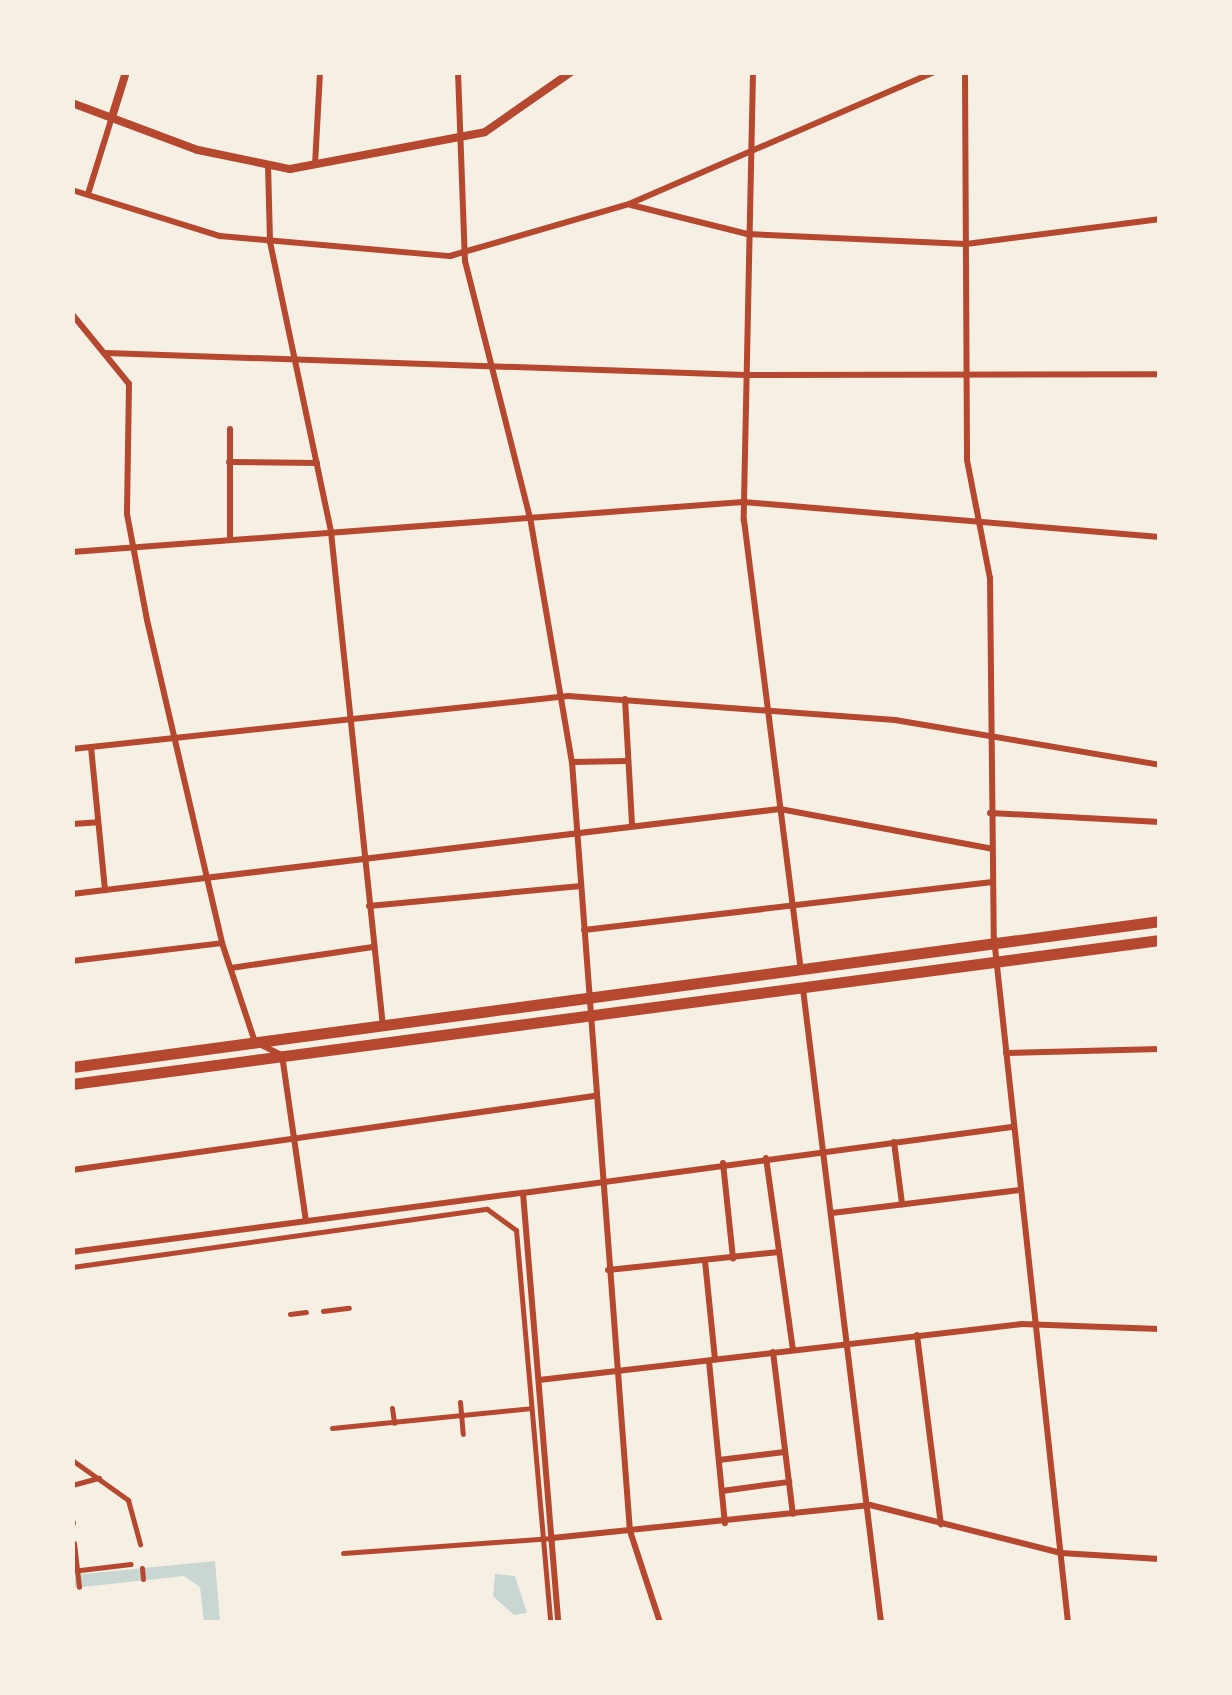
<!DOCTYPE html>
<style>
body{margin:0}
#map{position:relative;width:1232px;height:1695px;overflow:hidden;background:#f6efe4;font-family:Quicksand,sans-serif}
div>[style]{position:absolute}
.water>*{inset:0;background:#c9d6d2}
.pedestrian>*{height:5px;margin:-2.5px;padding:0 2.5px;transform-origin:2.5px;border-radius:2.5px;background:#b5482f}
.minor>*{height:6px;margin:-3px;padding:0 3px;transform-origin:3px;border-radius:3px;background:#b5482f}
.tertiary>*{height:8px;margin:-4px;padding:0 4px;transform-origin:4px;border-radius:4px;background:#b5482f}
.trunk>*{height:11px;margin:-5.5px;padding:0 5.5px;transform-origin:5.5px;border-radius:5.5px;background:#b5482f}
span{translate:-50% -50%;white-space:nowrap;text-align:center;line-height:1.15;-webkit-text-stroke:8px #f6efe4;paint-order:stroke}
.frame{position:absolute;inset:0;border:75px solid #f6efe4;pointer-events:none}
</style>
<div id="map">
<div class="water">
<div style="clip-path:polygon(215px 1561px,220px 1622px,204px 1622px,200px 1587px,184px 1576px,73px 1588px,73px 1575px)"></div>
<div style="clip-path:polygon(495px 1574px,515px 1576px,527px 1613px,514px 1615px,493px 1596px)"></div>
</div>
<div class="pedestrian">
<div style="left:72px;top:1267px;width:419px;rotate:-8deg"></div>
<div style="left:487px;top:1209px;width:36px;rotate:36deg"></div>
<div style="left:516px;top:1230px;width:393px;rotate:85deg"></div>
<div style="left:323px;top:1311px;width:26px;rotate:-7deg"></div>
<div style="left:290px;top:1314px;width:16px;rotate:-7deg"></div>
<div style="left:460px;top:1402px;width:32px;rotate:85deg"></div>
<div style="left:392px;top:1408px;width:15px;rotate:82deg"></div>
<div style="left:332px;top:1428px;width:200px;rotate:-5.7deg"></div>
<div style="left:72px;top:1460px;width:69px;rotate:35.5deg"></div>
<div style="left:128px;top:1500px;width:46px;rotate:74.7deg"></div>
<div style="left:72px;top:1485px;width:28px;rotate:-15deg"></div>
<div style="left:72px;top:1519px;width:4px;rotate:76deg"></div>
<div style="left:74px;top:1543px;width:44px;rotate:83.5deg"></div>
<div style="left:343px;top:1553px;width:210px;rotate:-4.1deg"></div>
<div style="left:142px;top:1568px;width:11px;rotate:85deg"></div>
<div style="left:72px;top:1571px;width:59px;rotate:-6.8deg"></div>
</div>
<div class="minor">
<div style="left:458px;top:72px;width:189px;rotate:87.9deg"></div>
<div style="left:465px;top:261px;width:264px;rotate:75.8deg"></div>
<div style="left:530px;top:517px;width:249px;rotate:80.3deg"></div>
<div style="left:572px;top:762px;width:771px;rotate:85.69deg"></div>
<div style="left:630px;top:1531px;width:96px;rotate:71.8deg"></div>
<div style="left:753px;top:72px;width:448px;rotate:91.2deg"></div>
<div style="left:744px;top:520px;width:447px;rotate:82.8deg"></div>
<div style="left:965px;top:72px;width:388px;rotate:89.7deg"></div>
<div style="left:967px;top:460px;width:120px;rotate:79deg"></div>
<div style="left:990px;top:578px;width:360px;rotate:89.4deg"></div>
<div style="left:994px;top:938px;width:688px;rotate:83.83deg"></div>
<div style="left:268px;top:164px;width:78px;rotate:88.5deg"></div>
<div style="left:270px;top:242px;width:296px;rotate:78.1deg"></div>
<div style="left:331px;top:532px;width:496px;rotate:84deg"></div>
<div style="left:315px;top:165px;width:93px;rotate:-86.9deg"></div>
<div style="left:72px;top:190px;width:155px;rotate:17.3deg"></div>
<div style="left:220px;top:236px;width:231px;rotate:5deg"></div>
<div style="left:450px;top:256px;width:186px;rotate:-16.2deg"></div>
<div style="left:629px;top:204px;width:332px;rotate:-23.4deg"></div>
<div style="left:88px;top:194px;width:81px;rotate:-72.7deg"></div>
<div style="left:631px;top:205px;width:120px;rotate:14deg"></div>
<div style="left:747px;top:234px;width:219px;rotate:2.6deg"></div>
<div style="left:966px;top:244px;width:196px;rotate:-7.3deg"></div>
<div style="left:72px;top:314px;width:90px;rotate:50.8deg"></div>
<div style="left:129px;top:384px;width:130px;rotate:90.9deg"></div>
<div style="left:127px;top:514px;width:108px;rotate:79.3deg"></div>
<div style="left:147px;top:620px;width:332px;rotate:76.9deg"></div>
<div style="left:222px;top:943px;width:104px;rotate:71.6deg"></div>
<div style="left:255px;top:1042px;width:30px;rotate:26deg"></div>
<div style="left:282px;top:1055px;width:168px;rotate:81.8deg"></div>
<div style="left:106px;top:353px;width:640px;rotate:1.97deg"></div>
<div style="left:746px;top:375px;width:414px;rotate:-0.1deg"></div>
<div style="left:229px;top:462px;width:88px;rotate:0.7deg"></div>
<div style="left:230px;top:538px;width:109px;rotate:-90deg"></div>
<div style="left:72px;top:552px;width:673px;rotate:-4.26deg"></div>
<div style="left:743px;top:502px;width:418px;rotate:4.8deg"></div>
<div style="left:625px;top:699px;width:127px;rotate:86.8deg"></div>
<div style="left:91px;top:747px;width:144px;rotate:84.4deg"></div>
<div style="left:72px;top:749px;width:499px;rotate:-6.1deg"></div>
<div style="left:568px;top:696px;width:328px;rotate:4.2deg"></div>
<div style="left:895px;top:720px;width:269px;rotate:9.6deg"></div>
<div style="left:572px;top:762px;width:56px;rotate:-1deg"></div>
<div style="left:990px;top:813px;width:170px;rotate:3deg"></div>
<div style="left:72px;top:824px;width:26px;rotate:-4deg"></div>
<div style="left:72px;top:894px;width:713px;rotate:-6.85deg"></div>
<div style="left:780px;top:809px;width:213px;rotate:10.6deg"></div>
<div style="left:369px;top:906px;width:213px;rotate:-5.4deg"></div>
<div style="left:584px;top:930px;width:409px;rotate:-6.7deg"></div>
<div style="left:72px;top:961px;width:151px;rotate:-6.8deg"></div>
<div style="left:231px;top:968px;width:145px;rotate:-8.4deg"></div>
<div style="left:803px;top:989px;width:638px;rotate:82.98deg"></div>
<div style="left:1006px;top:1053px;width:154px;rotate:-1.5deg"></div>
<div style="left:894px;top:1142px;width:63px;rotate:82.6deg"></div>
<div style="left:766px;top:1158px;width:194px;rotate:82deg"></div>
<div style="left:723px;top:1163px;width:96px;rotate:84deg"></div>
<div style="left:72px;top:1170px;width:527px;rotate:-8.07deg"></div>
<div style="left:523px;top:1193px;width:493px;rotate:-7.7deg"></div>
<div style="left:832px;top:1213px;width:187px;rotate:-7deg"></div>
<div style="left:72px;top:1252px;width:455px;rotate:-7.5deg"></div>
<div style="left:523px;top:1193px;width:430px;rotate:85.3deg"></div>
<div style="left:705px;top:1261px;width:99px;rotate:84.2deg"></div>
<div style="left:608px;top:1270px;width:172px;rotate:-6deg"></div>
<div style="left:917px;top:1335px;width:191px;rotate:82.8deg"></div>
<div style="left:773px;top:1352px;width:163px;rotate:83deg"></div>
<div style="left:709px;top:1361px;width:163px;rotate:84.4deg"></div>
<div style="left:539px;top:1380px;width:485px;rotate:-6.6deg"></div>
<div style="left:1021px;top:1324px;width:139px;rotate:2.1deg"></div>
<div style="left:719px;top:1460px;width:66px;rotate:-6.9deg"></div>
<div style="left:722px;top:1491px;width:68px;rotate:-7.7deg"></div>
<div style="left:552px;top:1538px;width:320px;rotate:-5.9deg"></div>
<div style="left:870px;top:1505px;width:197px;rotate:14.1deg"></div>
<div style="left:1061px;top:1553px;width:99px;rotate:3.5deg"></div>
</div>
<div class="tertiary">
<div style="left:72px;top:103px;width:134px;rotate:20.5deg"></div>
<div style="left:198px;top:150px;width:94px;rotate:11.7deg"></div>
<div style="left:290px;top:169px;width:198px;rotate:-10.7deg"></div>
<div style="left:485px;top:132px;width:105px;rotate:-34.9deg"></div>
<div style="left:112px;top:117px;width:47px;rotate:-72.7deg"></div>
</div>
<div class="trunk">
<div style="left:72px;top:1067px;width:1098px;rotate:-7.64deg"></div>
<div style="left:72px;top:1084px;width:1097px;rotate:-7.54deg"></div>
</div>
<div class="frame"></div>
</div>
